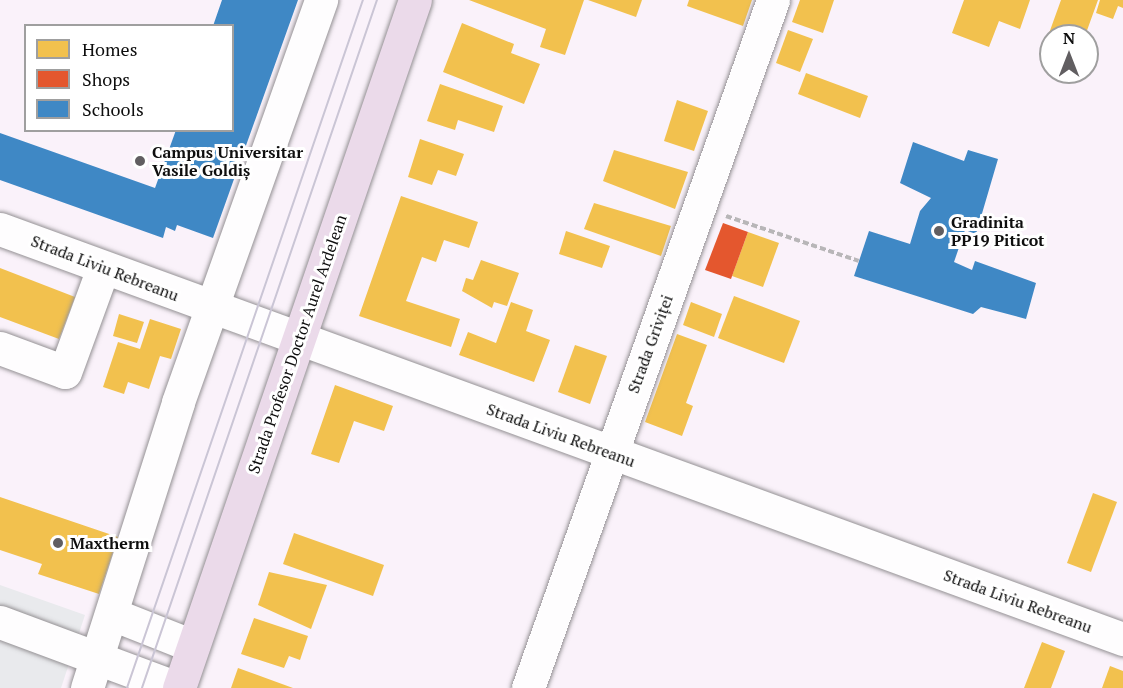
<!DOCTYPE html>
<meta charset="utf-8">
<style>
body{margin:0}
#map{position:relative;width:1123px;height:688px;overflow:hidden;background:#faf2fa;font-family:"PT Serif",serif}
div>[style]{position:absolute}
.industrial>*{inset:0;background:#e9eaed}
.homes>*{inset:0;background:#f2c14e}
.shops>*{inset:0;background:#e4572e}
.schools>*{inset:0;background:#3f88c5}
.path>*{height:4px;margin-top:-2px;transform-origin:0;background:repeating-linear-gradient(90deg,#b8b6b8 0 6px,transparent 0 9px)}
.roads{filter:drop-shadow(0 0 2px #949194) drop-shadow(0 0 2px #949194)}
.minor>*{height:33px;margin:-16.5px;padding:0 16.5px;transform-origin:16.5px;border-radius:16.5px;background:#fefdfe}
.major>*{height:33px;margin:-16.5px;padding:0 16.5px;transform-origin:16.5px;border-radius:16.5px;background:#ebdaea}
.tram>*{height:1.5px;margin:-0.75px;padding:0 0.75px;transform-origin:0.75px;border-radius:0.75px;background:#cac5d5}
.dots>*{width:16px;height:16px;translate:-50% -50%;box-sizing:border-box;border:3px solid #fff;border-radius:50%}
span{translate:-50% -50%;white-space:nowrap;text-align:center;line-height:1.15;-webkit-text-stroke:6px #fff;paint-order:stroke}
.poi-label{font-size:16px;color:#0e0e0e;font-weight:700}
.left{translate:0 -50%;text-align:left}
.street-label{font-size:16px;color:#0e0e0e}
.legend{position:absolute;left:24px;top:24px;width:210px;height:108px;box-sizing:border-box;background:#fff;border:2px solid #9f9f9f;margin:0;padding:8px 10px;list-style:none;font-size:18px;color:#0e0e0e}
.legend li{display:flex;align-items:center;gap:12px;height:30px}
.legend b{width:30px;border:2px solid #9f9f9f}
.north{position:absolute;left:1039px;top:24px;width:60px;height:60px;box-sizing:border-box;background:#fff;border:2px solid #9f9f9f;border-radius:50%;rotate:0deg;font-size:16px;font-weight:700;line-height:24px;text-align:center;color:#0e0e0e}
.north::after{content:'';display:block;margin:auto;width:21px;height:27px;background:#615e61;clip-path:polygon(50% 0,100% 100%,50% 72%,0 100%)}
</style>
<div id="map">
<div class="industrial">
<div style="clip-path:polygon(0 585px,85px 615px,61px 688px,0 688px)"></div>
</div>
<div class="homes">
<div style="clip-path:polygon(469px 0,584px 0,565px 55px,540px 47px,546px 29px)"></div>
<div style="clip-path:polygon(588px 0,642px 0,636px 17px)"></div>
<div style="clip-path:polygon(689px 0,752px 0,743px 26px,687px 6px)"></div>
<div style="clip-path:polygon(800px 0,834px 0,823px 33px,792px 22px)"></div>
<div style="clip-path:polygon(964px 0,1030px 0,1020px 29px,999px 21px,989px 47px,952px 33px)"></div>
<div style="clip-path:polygon(1061px 0,1098px 0,1085px 36px,1051px 36px,1051px 53px,1043px 50px)"></div>
<div style="clip-path:polygon(1100px 0,1123px 0,1123px 8px,1118px 6px,1113px 19px,1096px 13px)"></div>
<div style="clip-path:polygon(462px 23px,514px 44px,511px 53px,540px 64px,524px 104px,443px 72px)"></div>
<div style="clip-path:polygon(788px 30px,813px 39px,800px 72px,776px 63px)"></div>
<div style="clip-path:polygon(806px 73px,868px 96px,860px 118px,798px 94px)"></div>
<div style="clip-path:polygon(440px 84px,503px 106px,494px 132px,458px 120px,455px 130px,427px 121px)"></div>
<div style="clip-path:polygon(677px 100px,708px 111px,694px 151px,664px 141px)"></div>
<div style="clip-path:polygon(420px 139px,464px 154px,456px 176px,438px 170px,432px 185px,408px 177px)"></div>
<div style="clip-path:polygon(614px 150px,688px 172px,675px 209px,603px 181px)"></div>
<div style="clip-path:polygon(401px 196px,478px 222px,469px 248px,444px 240px,436px 262px,422px 257px,406px 301px,460px 319px,451px 347px,359px 316px)"></div>
<div style="clip-path:polygon(594px 203px,671px 226px,661px 256px,584px 229px)"></div>
<div style="clip-path:polygon(566px 231px,610px 246px,602px 268px,559px 254px)"></div>
<div style="clip-path:polygon(748px 232px,779px 243px,763px 287px,732px 276px)"></div>
<div style="clip-path:polygon(481px 260px,519px 273px,507px 306px,494px 302px,492px 308px,462px 291px,466px 278px,473px 280px)"></div>
<div style="clip-path:polygon(0 268px,75px 297px,59px 339px,0 317px)"></div>
<div style="clip-path:polygon(734px 296px,800px 321px,784px 363px,718px 338px)"></div>
<div style="clip-path:polygon(511px 302px,533px 310px,526px 331px,550px 340px,534px 382px,459px 355px,468px 332px,496px 343px)"></div>
<div style="clip-path:polygon(691px 302px,722px 314px,714px 337px,683px 325px)"></div>
<div style="clip-path:polygon(119px 314px,144px 322px,137px 343px,113px 336px)"></div>
<div style="clip-path:polygon(150px 319px,181px 329px,171px 359px,160px 356px,149px 389px,128px 382px,124px 394px,103px 387px,118px 342px,140px 349px)"></div>
<div style="clip-path:polygon(677px 334px,707px 345px,686px 403px,693px 406px,682px 436px,645px 422px)"></div>
<div style="clip-path:polygon(575px 345px,607px 356px,590px 404px,558px 392px)"></div>
<div style="clip-path:polygon(335px 385px,393px 406px,384px 431px,354px 421px,339px 463px,311px 454px)"></div>
<div style="clip-path:polygon(1093px 493px,1117px 502px,1091px 572px,1067px 563px)"></div>
<div style="clip-path:polygon(0 497px,118px 537px,99px 594px,38px 574px,42px 564px,0 550px)"></div>
<div style="clip-path:polygon(294px 533px,384px 565px,373px 596px,283px 564px)"></div>
<div style="clip-path:polygon(269px 572px,327px 585px,311px 629px,258px 605px)"></div>
<div style="clip-path:polygon(254px 618px,308px 636px,300px 660px,289px 656px,284px 668px,241px 654px)"></div>
<div style="clip-path:polygon(1042px 642px,1065px 651px,1051px 688px,1024px 688px)"></div>
<div style="clip-path:polygon(1110px 666px,1123px 671px,1123px 688px,1102px 688px)"></div>
<div style="clip-path:polygon(238px 668px,293px 688px,231px 688px)"></div>
</div>
<div class="shops">
<div style="clip-path:polygon(723px 223px,748px 232px,731px 279px,705px 270px)"></div>
</div>
<div class="schools">
<div style="clip-path:polygon(222px 0,298px 0,213px 238px,177px 225px,175px 231px,166px 227px,163px 238px,0 180px,0 133px,155px 188px,176px 130px,232px 130px,232px 26px,213px 26px)"></div>
<div style="clip-path:polygon(913px 142px,964px 161px,968px 150px,998px 159px,976px 234px,965px 230px,954px 262px,972px 270px,975px 261px,1036px 283px,1026px 319px,981px 307px,973px 314px,854px 276px,869px 231px,910px 244px,920px 211px,931px 198px,900px 183px)"></div>
</div>
<div class="path">
<div style="left:726px;top:216px;width:140px;rotate:18.7deg"></div>
</div>
<div class="roads">
<div class="minor">
<div style="left:0;top:229px;width:1196px;rotate:20.06deg"></div>
<div style="left:0;top:348px;width:69px;rotate:20.3deg"></div>
<div style="left:65px;top:372px;width:111px;rotate:-69.9deg"></div>
<div style="left:112px;top:614px;width:87px;rotate:21.6deg"></div>
<div style="left:0;top:622px;width:189px;rotate:20.4deg"></div>
<div style="left:87px;top:688px;width:300px;rotate:-72.3deg"></div>
<div style="left:178px;top:402px;width:427px;rotate:-70.4deg"></div>
<div style="left:528px;top:688px;width:730px;rotate:-70.4deg"></div>
</div>
<div class="major">
<div style="left:179px;top:688px;width:727px;rotate:-71.07deg"></div>
</div>
</div>
<div class="tram">
<div style="left:127px;top:688px;width:727px;rotate:-71.07deg"></div>
<div style="left:142px;top:688px;width:727px;rotate:-71.14deg"></div>
</div>
<div class="dots">
<div style="left:140px;top:161px;background:#615e61"></div>
<div style="left:939px;top:231px;background:#615e61"></div>
<div style="left:58px;top:543px;background:#615e61"></div>
</div>
<div class="poi-label">
<span class="left" style="left:152px;top:161px">Campus Universitar<br>Vasile Goldiș</span>
<span class="left" style="left:951px;top:231px">Gradinita<br>PP19 Piticot</span>
<span class="left" style="left:70px;top:543px">Maxtherm</span>
</div>
<div class="street-label">
<span style="left:105px;top:268px;rotate:21deg">Strada Liviu Rebreanu</span>
<span style="left:297px;top:344px;rotate:-71deg">Strada Profesor Doctor Aurel Ardelean</span>
<span style="left:650px;top:344px;rotate:-70deg">Strada Griviței</span>
<span style="left:561px;top:435px;rotate:20deg">Strada Liviu Rebreanu</span>
<span style="left:1018px;top:601px;rotate:20deg">Strada Liviu Rebreanu</span>
</div>
<ul class="legend">
<li><b style="height:16px;background:#f2c14e"></b>Homes</li>
<li><b style="height:16px;background:#e4572e"></b>Shops</li>
<li><b style="height:16px;background:#3f88c5"></b>Schools</li>
</ul>
<div class="north">N</div>
</div>
